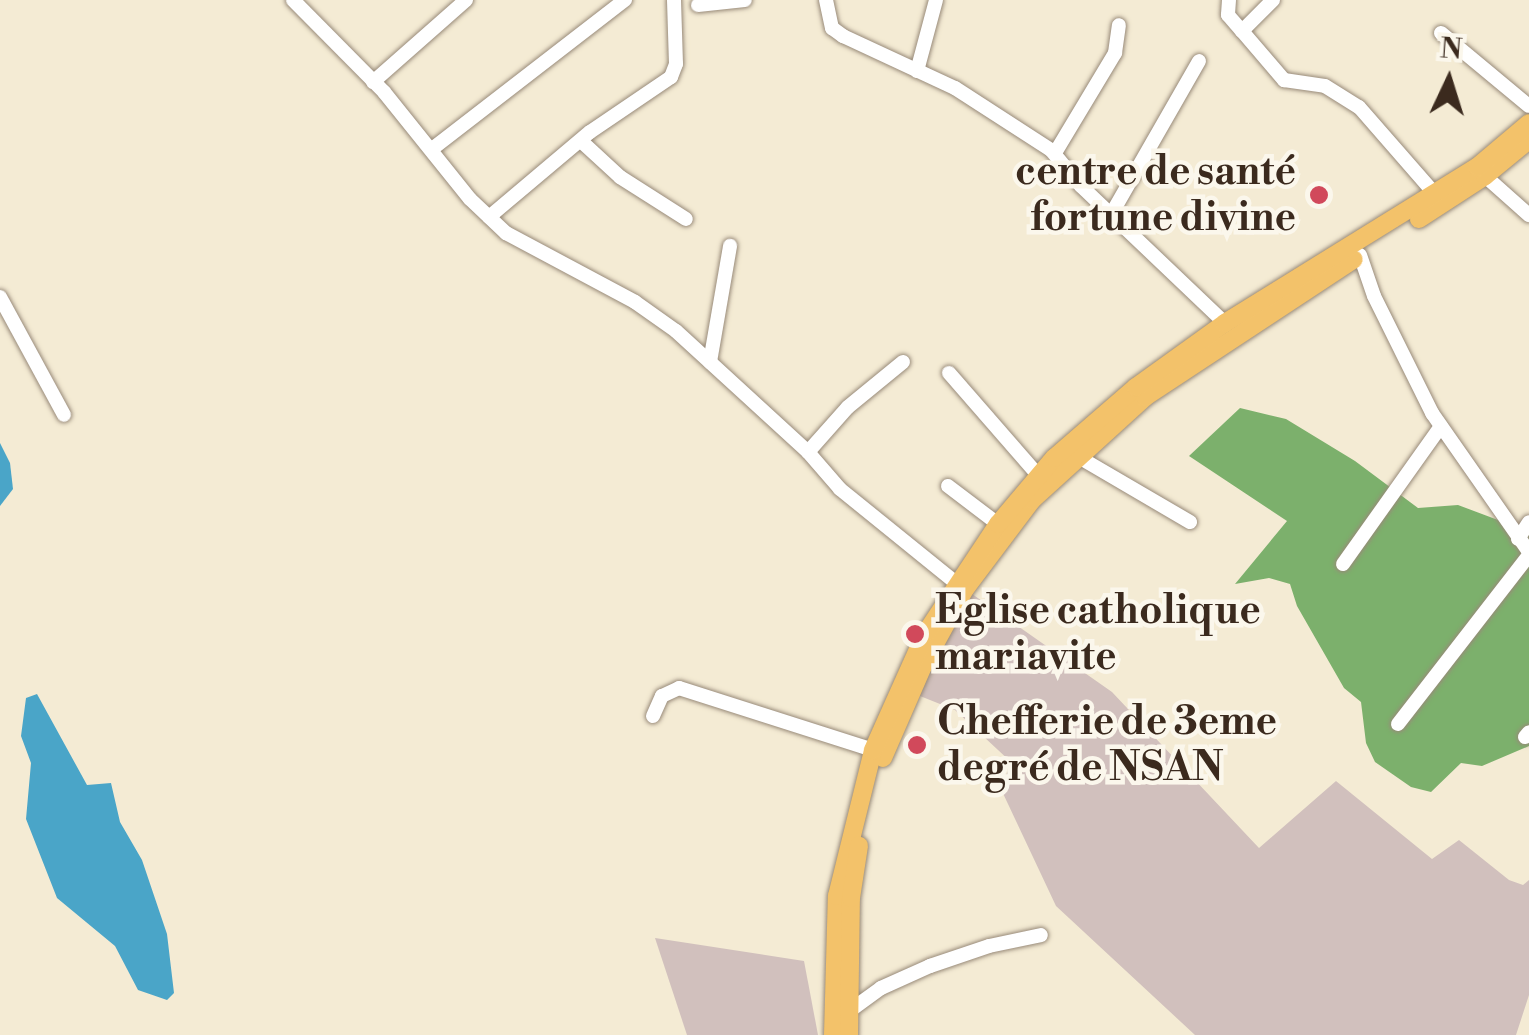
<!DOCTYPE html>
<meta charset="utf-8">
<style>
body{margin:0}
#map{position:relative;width:1529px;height:1035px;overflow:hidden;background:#f4ebd4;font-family:"Libre Bodoni",serif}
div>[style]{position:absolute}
.industrial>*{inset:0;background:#d1c0bd}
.forest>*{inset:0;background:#7cb06c}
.water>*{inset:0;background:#4aa5c8}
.roads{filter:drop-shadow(0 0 2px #988a79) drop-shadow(0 0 2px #988a79)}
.minor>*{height:14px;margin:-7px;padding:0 7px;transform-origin:7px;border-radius:7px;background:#fff}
.major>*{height:18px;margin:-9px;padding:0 9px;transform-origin:9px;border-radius:9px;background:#f3c26a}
.dots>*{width:28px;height:28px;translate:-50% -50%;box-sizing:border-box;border:5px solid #fbf7ec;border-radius:50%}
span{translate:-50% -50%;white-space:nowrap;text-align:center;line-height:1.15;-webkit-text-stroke:9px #fbf7ec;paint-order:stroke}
.poi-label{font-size:40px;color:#3b2a1e;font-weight:700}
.right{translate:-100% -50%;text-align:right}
.left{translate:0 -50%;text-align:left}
.north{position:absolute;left:1399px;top:30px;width:100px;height:100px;-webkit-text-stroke:8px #fbf7ec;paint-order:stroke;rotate:4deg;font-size:28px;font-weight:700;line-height:40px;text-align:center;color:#3b2a1e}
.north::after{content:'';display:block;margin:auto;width:35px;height:45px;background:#3b2a1e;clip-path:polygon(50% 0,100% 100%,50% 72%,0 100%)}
</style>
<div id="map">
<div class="industrial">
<div style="clip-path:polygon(965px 589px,1112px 692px,1259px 848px,1336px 781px,1432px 859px,1459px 840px,1509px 880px,1523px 885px,1529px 880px,1529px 995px,1516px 1035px,1195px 1035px,1056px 906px,1000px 787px,1012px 763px,955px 710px,910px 692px)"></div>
<div style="clip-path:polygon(655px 938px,804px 961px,818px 1035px,687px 1035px)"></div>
</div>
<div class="forest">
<div style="clip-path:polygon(1240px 408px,1286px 419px,1355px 461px,1418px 508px,1458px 505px,1514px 526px,1529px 521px,1529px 746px,1482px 766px,1461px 763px,1431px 792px,1411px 787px,1375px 762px,1366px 743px,1361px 702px,1344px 688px,1297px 606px,1290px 584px,1269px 578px,1235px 584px,1287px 521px,1189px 456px)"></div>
</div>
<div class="water">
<div style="clip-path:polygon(0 443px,10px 463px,13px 489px,0 506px)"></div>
<div style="clip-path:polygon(37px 694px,87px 785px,111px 783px,120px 822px,142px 860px,167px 934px,174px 993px,167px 1000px,138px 990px,115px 946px,57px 898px,26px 819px,31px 763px,21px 736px,26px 698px)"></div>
</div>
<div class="roads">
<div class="minor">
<div style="left:293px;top:0;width:129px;rotate:45.3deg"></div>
<div style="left:384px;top:92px;width:137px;rotate:51.2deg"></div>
<div style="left:470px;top:199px;width:50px;rotate:43.4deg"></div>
<div style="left:506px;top:233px;width:146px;rotate:28.1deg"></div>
<div style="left:635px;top:302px;width:50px;rotate:35.3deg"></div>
<div style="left:676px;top:331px;width:179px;rotate:42.5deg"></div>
<div style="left:808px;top:452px;width:49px;rotate:49.1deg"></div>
<div style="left:840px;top:489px;width:148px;rotate:39deg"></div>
<div style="left:826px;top:0;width:29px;rotate:78deg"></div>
<div style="left:832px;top:28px;width:14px;rotate:36deg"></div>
<div style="left:843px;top:36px;width:123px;rotate:24.9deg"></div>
<div style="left:955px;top:88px;width:114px;rotate:32.9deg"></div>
<div style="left:1051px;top:150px;width:47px;rotate:50.2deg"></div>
<div style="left:1081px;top:186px;width:199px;rotate:43.6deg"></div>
<div style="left:1229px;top:0;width:15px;rotate:94deg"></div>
<div style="left:1228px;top:15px;width:21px;rotate:49deg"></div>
<div style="left:1273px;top:0;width:44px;rotate:135deg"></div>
<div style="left:1242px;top:31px;width:65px;rotate:49.4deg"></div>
<div style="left:1284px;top:80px;width:41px;rotate:8.3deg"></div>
<div style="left:1325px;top:86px;width:40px;rotate:32deg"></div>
<div style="left:1359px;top:107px;width:116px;rotate:48.9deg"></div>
<div style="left:698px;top:5px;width:47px;rotate:-6.1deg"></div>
<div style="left:1441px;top:33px;width:114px;rotate:39.7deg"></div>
<div style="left:917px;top:71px;width:73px;rotate:-75deg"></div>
<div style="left:373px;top:82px;width:124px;rotate:-41.4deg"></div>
<div style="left:581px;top:141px;width:53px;rotate:42.7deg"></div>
<div style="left:620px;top:177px;width:78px;rotate:32.5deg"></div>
<div style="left:432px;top:149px;width:244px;rotate:-37.7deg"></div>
<div style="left:1055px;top:153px;width:117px;rotate:-59deg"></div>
<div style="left:1115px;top:53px;width:28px;rotate:-82deg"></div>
<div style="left:1485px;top:176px;width:59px;rotate:41.6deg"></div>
<div style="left:1112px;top:213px;width:175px;rotate:-60.2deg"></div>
<div style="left:489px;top:217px;width:132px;rotate:-40.1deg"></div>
<div style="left:590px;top:132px;width:98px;rotate:-34.2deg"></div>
<div style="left:671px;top:77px;width:14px;rotate:-69deg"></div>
<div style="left:676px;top:64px;width:64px;rotate:-91.8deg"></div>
<div style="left:1360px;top:255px;width:43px;rotate:71.1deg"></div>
<div style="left:1374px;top:296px;width:131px;rotate:63.6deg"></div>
<div style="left:1432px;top:413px;width:169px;rotate:55.1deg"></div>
<div style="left:0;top:297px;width:134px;rotate:61.5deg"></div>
<div style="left:710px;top:362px;width:118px;rotate:-80.2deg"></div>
<div style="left:949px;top:373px;width:145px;rotate:48.9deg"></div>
<div style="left:808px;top:452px;width:60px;rotate:-48.4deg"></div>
<div style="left:848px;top:407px;width:71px;rotate:-39.3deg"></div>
<div style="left:1077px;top:456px;width:131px;rotate:30.3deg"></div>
<div style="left:948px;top:486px;width:63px;rotate:37.2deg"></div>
<div style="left:1518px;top:539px;width:20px;rotate:-57deg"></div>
<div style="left:1343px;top:564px;width:169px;rotate:-54.6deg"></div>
<div style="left:653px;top:716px;width:22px;rotate:-66deg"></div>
<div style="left:662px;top:696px;width:19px;rotate:-25deg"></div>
<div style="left:679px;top:688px;width:204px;rotate:17.7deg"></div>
<div style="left:1398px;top:724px;width:214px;rotate:-52.2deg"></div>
<div style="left:1525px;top:737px;width:6px;rotate:-51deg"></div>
<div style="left:848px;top:1012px;width:41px;rotate:-36deg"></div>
<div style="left:881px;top:988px;width:54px;rotate:-24.2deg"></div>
<div style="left:930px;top:966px;width:62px;rotate:-18.7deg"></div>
<div style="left:989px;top:946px;width:53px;rotate:-11.9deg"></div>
</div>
<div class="major">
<div style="left:1419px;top:219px;width:79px;rotate:-33.1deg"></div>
<div style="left:1485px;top:176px;width:57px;rotate:-39.3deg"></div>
<div style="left:883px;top:758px;width:100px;rotate:-66.5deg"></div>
<div style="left:923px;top:666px;width:88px;rotate:-61.4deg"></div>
<div style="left:965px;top:589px;width:111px;rotate:-53deg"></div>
<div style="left:1032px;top:500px;width:153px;rotate:-42.3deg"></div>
<div style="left:1145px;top:397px;width:250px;rotate:-33.4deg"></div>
<div style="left:833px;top:1035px;width:139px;rotate:-88.4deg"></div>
<div style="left:837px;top:896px;width:150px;rotate:-76.1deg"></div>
<div style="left:873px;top:750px;width:127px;rotate:-65.9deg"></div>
<div style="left:925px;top:634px;width:132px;rotate:-56.4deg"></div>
<div style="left:998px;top:524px;width:87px;rotate:-49.7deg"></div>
<div style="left:1054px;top:458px;width:108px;rotate:-40.9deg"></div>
<div style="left:1136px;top:387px;width:110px;rotate:-35.7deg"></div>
<div style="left:1225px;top:323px;width:296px;rotate:-31.8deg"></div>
<div style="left:1477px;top:167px;width:68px;rotate:-40.2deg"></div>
<div style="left:849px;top:1035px;width:137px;rotate:-89.2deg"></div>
<div style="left:851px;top:898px;width:53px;rotate:-81.3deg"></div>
</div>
</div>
<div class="dots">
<div style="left:1319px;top:195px;background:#d1495b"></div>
<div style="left:915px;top:634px;background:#d1495b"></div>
<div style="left:917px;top:745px;background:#d1495b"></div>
</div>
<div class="poi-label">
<span class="right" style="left:1296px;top:195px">centre de santé<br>fortune divine</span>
<span class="left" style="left:935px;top:634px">Eglise catholique<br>mariavite</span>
<span class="left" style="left:937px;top:745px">Chefferie de 3eme<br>degré de NSAN</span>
</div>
<div class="north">N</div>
</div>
